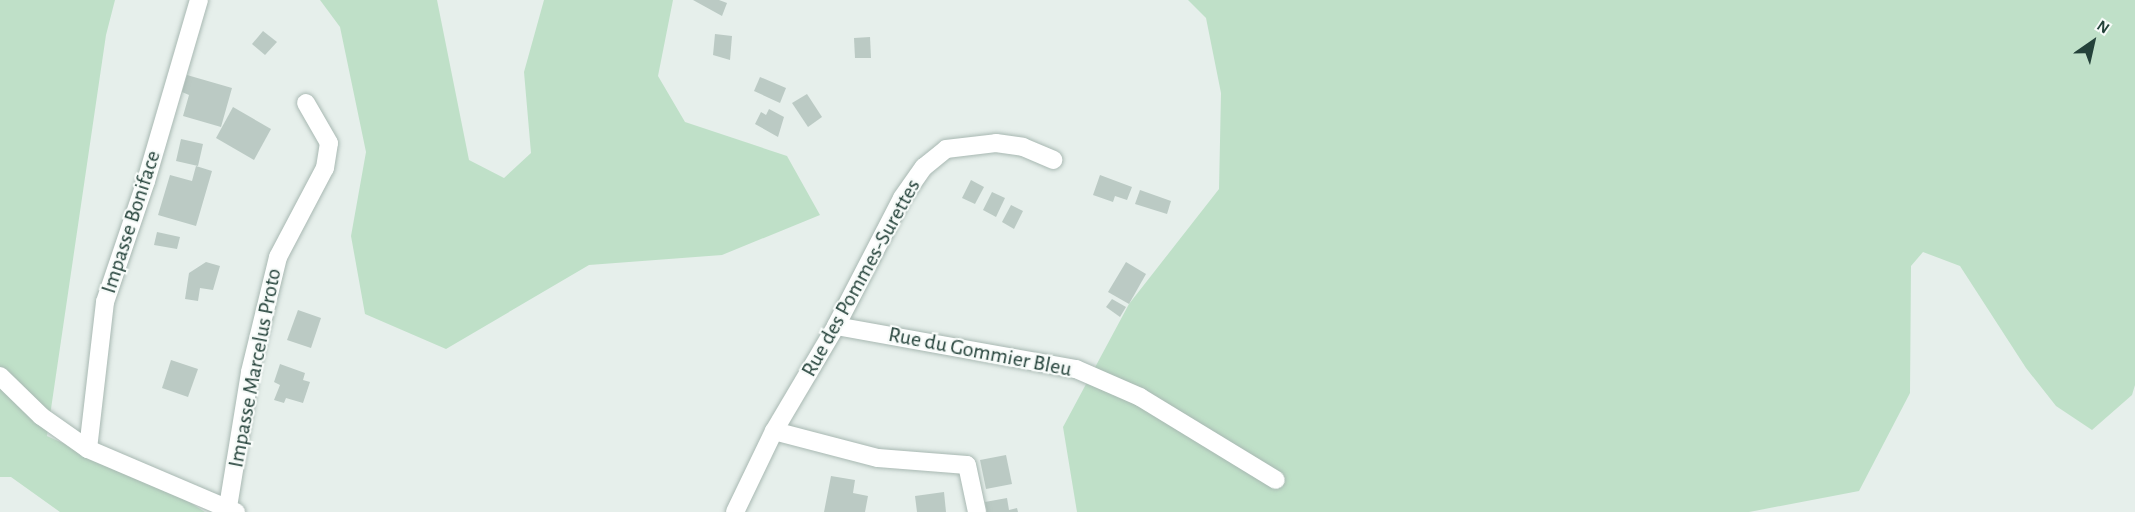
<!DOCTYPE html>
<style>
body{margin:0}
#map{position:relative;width:2135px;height:512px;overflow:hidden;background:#e6efeb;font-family:"Alegreya Sans",sans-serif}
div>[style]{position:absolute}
.green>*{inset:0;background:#bfe0c8}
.building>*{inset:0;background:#bbcac4}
.roads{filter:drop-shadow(0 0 2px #a8b8b2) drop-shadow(0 0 2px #a8b8b2)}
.street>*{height:18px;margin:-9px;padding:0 9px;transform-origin:9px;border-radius:9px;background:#fff}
.secondary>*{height:18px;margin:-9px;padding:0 9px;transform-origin:9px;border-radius:9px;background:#fff}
span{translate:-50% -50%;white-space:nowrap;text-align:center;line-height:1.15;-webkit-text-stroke:4.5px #f7fbf9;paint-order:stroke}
.street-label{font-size:22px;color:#24423a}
.north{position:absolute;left:2063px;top:12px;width:60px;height:60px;-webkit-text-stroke:4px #f7fbf9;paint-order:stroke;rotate:34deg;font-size:16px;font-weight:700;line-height:24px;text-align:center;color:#24423a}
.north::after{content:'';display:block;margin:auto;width:21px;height:27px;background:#24423a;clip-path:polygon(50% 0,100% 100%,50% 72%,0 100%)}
</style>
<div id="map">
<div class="green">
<div style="clip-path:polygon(0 0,115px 0,106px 35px,47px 436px,175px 493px,205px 512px,60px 512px,11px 477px,0 477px)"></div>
<div style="clip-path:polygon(320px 0,437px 0,469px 160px,504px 178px,531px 153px,524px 72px,544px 0,673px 0,658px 76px,685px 122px,787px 156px,820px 215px,722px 255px,589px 265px,446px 349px,365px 314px,351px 236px,366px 152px,340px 27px)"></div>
<div style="clip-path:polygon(1188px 0,2135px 0,2135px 385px,2132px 395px,2092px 430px,2056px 406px,2026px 368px,1960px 266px,1923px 252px,1911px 266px,1910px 393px,1859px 491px,1749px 512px,1077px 512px,1063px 427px,1129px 304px,1219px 189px,1221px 93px,1206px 18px)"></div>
</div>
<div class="building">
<div style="clip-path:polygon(693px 0,719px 0,727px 3px,722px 16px)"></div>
<div style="clip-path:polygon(263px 31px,277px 42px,265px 55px,252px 44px)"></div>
<div style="clip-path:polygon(715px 34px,732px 36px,730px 60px,713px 55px)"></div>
<div style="clip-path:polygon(870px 37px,871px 58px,855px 58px,854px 38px)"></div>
<div style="clip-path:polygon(187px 75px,232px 88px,221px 127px,183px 116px,189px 95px,182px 92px)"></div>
<div style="clip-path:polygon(760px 77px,786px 88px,780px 103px,754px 91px)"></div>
<div style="clip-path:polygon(807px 94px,822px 117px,808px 127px,792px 103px)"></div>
<div style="clip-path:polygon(233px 107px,271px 129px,254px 160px,216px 138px)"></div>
<div style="clip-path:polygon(769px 109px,784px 117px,778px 137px,755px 124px,761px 112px,766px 115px)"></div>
<div style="clip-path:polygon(181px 139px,203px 144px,198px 166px,176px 161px)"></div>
<div style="clip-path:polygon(196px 166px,212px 171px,196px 226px,158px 215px,170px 175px,192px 181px)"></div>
<div style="clip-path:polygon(1100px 175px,1132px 187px,1127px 200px,1115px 196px,1113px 202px,1093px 195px)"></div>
<div style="clip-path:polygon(971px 180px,984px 187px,975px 204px,962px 198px)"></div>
<div style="clip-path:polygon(1140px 190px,1171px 201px,1167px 214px,1135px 204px)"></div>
<div style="clip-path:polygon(992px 192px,1005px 198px,996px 217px,983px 210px)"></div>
<div style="clip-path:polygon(1011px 205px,1023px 211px,1014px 229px,1002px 222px)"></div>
<div style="clip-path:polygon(157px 232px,180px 237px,177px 249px,154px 245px)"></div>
<div style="clip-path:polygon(206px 262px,220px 266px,213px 290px,200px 288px,198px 301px,185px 299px,189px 273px)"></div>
<div style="clip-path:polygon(1126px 262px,1146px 274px,1129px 304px,1108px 292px)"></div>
<div style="clip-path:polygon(1112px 299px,1126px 307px,1120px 317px,1106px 307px)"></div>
<div style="clip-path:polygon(298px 310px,321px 318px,311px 348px,287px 340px)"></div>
<div style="clip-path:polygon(171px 360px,198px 369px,188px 397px,162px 388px)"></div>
<div style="clip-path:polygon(280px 364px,305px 373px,303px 380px,310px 382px,303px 403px,286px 398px,284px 403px,274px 400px,280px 385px,274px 382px)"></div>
<div style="clip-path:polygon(1006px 455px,1012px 484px,986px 489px,980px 460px)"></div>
<div style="clip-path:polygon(831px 476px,855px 480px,853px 493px,868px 496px,865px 512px,824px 512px)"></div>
<div style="clip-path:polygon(944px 492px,946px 512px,917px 512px,915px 496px)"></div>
<div style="clip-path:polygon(1007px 498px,1009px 510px,1017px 508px,1018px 512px,987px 512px,985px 502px)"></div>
</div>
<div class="roads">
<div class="street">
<div style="left:836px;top:326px;width:244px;rotate:10.2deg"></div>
<div style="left:1076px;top:369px;width:70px;rotate:23.6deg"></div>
<div style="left:1140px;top:397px;width:159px;rotate:31.4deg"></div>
<div style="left:774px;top:431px;width:107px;rotate:14.6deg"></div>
<div style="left:878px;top:458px;width:89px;rotate:4.5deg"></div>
<div style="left:967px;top:465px;width:48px;rotate:78deg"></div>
<div style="left:88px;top:449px;width:148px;rotate:-83.4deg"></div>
<div style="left:105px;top:302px;width:128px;rotate:-71.3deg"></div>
<div style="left:146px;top:181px;width:189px;rotate:-73.7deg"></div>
<div style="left:228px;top:507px;width:137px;rotate:-80.7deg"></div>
<div style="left:250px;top:372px;width:118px;rotate:-76.3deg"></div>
<div style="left:278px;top:257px;width:101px;rotate:-62.2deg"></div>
<div style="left:325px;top:168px;width:25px;rotate:-81deg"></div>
<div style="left:329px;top:143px;width:46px;rotate:-119.9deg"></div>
<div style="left:735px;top:512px;width:90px;rotate:-64.3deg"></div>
<div style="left:774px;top:431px;width:122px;rotate:-59.4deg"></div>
<div style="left:836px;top:326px;width:144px;rotate:-62.7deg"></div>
<div style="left:902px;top:198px;width:38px;rotate:-55deg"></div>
<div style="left:924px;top:167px;width:28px;rotate:-39deg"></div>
<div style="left:946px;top:149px;width:50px;rotate:-6.8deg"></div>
<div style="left:996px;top:143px;width:27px;rotate:8deg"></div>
<div style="left:1023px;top:147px;width:33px;rotate:23deg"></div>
</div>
<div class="secondary">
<div style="left:0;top:376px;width:57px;rotate:44.3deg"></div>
<div style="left:41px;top:416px;width:57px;rotate:35.1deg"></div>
<div style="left:88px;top:449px;width:161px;rotate:23.1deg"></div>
</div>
</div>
<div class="street-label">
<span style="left:131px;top:222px;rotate:-72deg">Impasse Boniface</span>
<span style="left:861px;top:278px;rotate:-61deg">Rue des Pommes-Surettes</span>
<span style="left:980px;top:352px;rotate:11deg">Rue du Gommier Bleu</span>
<span style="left:255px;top:368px;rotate:-79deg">Impasse Marcelus Proto</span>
</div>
<div class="north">N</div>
</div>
